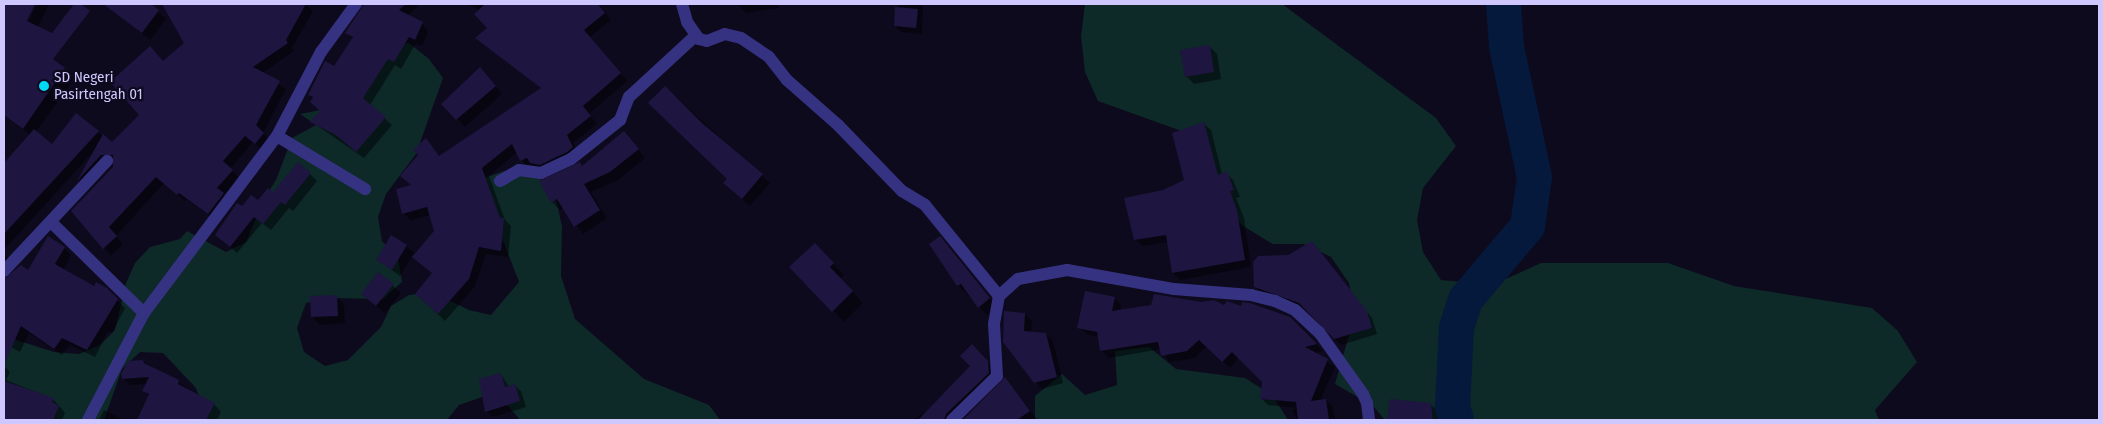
<!DOCTYPE html>
<style>
body{margin:0}
#map{position:relative;width:2103px;height:424px;overflow:hidden;background:#0e0a1e;font-family:"Fira Sans Condensed",sans-serif}
div>[style]{position:absolute}
.green>*{inset:0;background:#0d2928}
.shadow>*{inset:0;background:#0007}
.river>*{height:35px;margin:-17.5px;padding:0 17.5px;transform-origin:17.5px;border-radius:17.5px;background:#05193c}
.building>*{inset:0;background:#1e1540}
.minor>*{height:12px;margin:-6px;padding:0 6px;transform-origin:6px;border-radius:6px;background:#353281}
.dots>*{width:14px;height:14px;translate:-50% -50%;box-sizing:border-box;border:2px solid #0e0a1e;border-radius:50%}
span{translate:-50% -50%;white-space:nowrap;text-align:center;line-height:1.15;-webkit-text-stroke:4.5px #0e0a1e;paint-order:stroke}
.poi-label{font-size:15px;color:#cec8ff}
.left{translate:0 -50%;text-align:left}
.frame{position:absolute;inset:0;border:5px solid #cec8ff;pointer-events:none}
</style>
<div id="map">
<div class="green">
<div style="clip-path:polygon(1085px 4px,1282px 4px,1436px 118px,1456px 146px,1423px 188px,1417px 220px,1423px 252px,1441px 280px,1474px 283px,1508px 278px,1541px 263px,1668px 263px,1734px 286px,1872px 308px,1898px 331px,1917px 362px,1875px 410px,1879px 420px,1385px 420px,1373px 406px,1335px 384px,1355px 314px,1349px 283px,1331px 257px,1304px 244px,1273px 244px,1243px 226px,1219px 201px,1201px 138px,1098px 101px,1085px 72px,1081px 36px)"></div>
<div style="clip-path:polygon(409px 43px,429px 59px,443px 78px,416px 154px,386px 194px,378px 217px,382px 241px,398px 258px,402px 282px,383px 299px,330px 298px,306px 303px,297px 328px,304px 352px,325px 366px,348px 360px,381px 327px,391px 306px,409px 295px,432px 292px,469px 310px,491px 315px,519px 282px,504px 243px,487px 217px,484px 178px,504px 171px,527px 174px,547px 182px,557px 203px,562px 227px,561px 276px,575px 319px,644px 379px,709px 405px,720px 420px,520px 420px,504px 401px,482px 397px,459px 405px,447px 420px,207px 420px,196px 388px,163px 353px,140px 352px,122px 369px,104px 420px,30px 420px,4px 404px,4px 336px,54px 352px,79px 354px,100px 345px,115px 330px,126px 283px,135px 263px,150px 247px,180px 239px,187px 231px,226px 252px,246px 242px,264px 199px,276px 180px,292px 138px,316px 125px,300px 114px,326px 109px,313px 96px,387px 44px)"></div>
<div style="clip-path:polygon(1149px 347px,1176px 369px,1245px 378px,1273px 396px,1288px 420px,1035px 420px,1035px 396px,1062px 374px,1085px 395px,1117px 385px,1115px 351px)"></div>
</div>
<div class="shadow">
<div style="clip-path:polygon(4px 4px,34px 4px,26px 27px,37px 4px,49px 4px,38px 27px,32px 59px,64px 69px,74px 78px,36px 132px,52px 146px,98px 132px,113px 143px,140px 115px,164px 62px,185px 43px,163px 4px,258px 4px,266px 19px,275px 4px,305px 4px,313px 11px,292px 48px,294px 51px,262px 73px,286px 89px,263px 133px,271px 141px,263px 150px,253px 142px,230px 169px,240px 178px,224px 195px,230px 201px,216px 220px,187px 199px,185px 201px,164px 183px,116px 236px,123px 244px,111px 256px,104px 248px,116px 164px,112px 160px,85px 187px,79px 181px,94px 151px,4px 250px,4px 161px,6px 163px,30px 135px,4px 115px)"></div>
<div style="clip-path:polygon(117px 4px,149px 4px,166px 19px,150px 40px,113px 9px)"></div>
<div style="clip-path:polygon(367px 4px,420px 4px,407px 16px,420px 22px,427px 29px,427px 35px,422px 46px,416px 43px,401px 69px,395px 65px,370px 105px,392px 125px,364px 158px,312px 122px,321px 111px,309px 95px,335px 68px,353px 39px,347px 33px)"></div>
<div style="clip-path:polygon(466px 4px,599px 4px,611px 20px,590px 37px,627px 81px,589px 114px,597px 124px,573px 143px,579px 155px,538px 170px,534px 165px,528px 168px,517px 152px,489px 176px,505px 220px,511px 226px,508px 257px,486px 254px,475px 286px,445px 321px,424px 301px,433px 274px,435px 231px,431px 215px,411px 220px,403px 213px,419px 155px,426px 140px,440px 157px,542px 89px,486px 44px,489px 28px,480px 10px)"></div>
<div style="clip-path:polygon(738px 4px,778px 4px,779px 8px,746px 13px)"></div>
<div style="clip-path:polygon(898px 4px,923px 4px,922px 34px,901px 32px,895px 26px)"></div>
<div style="clip-path:polygon(1209px 46px,1217px 54px,1221px 79px,1194px 84px,1186px 76px)"></div>
<div style="clip-path:polygon(488px 77px,502px 94px,465px 127px,443px 104px)"></div>
<div style="clip-path:polygon(665px 87px,770px 183px,750px 206px,733px 191px,729px 179px)"></div>
<div style="clip-path:polygon(1204px 124px,1211px 130px,1222px 174px,1226px 173px,1233px 180px,1240px 197px,1236px 198px,1244px 218px,1251px 267px,1180px 280px,1173px 273px,1168px 242px,1142px 246px,1135px 239px,1164px 191px,1186px 181px)"></div>
<div style="clip-path:polygon(632px 141px,645px 158px,618px 180px,591px 192px,607px 218px,583px 234px,564px 207px,560px 210px,552px 202px,580px 164px,583px 167px)"></div>
<div style="clip-path:polygon(310px 174px,317px 181px,293px 211px,289px 208px,271px 230px,262px 223px,237px 253px,217px 235px,242px 208px)"></div>
<div style="clip-path:polygon(930px 244px,947px 245px,997px 307px,987px 315px,958px 285px)"></div>
<div style="clip-path:polygon(815px 245px,844px 275px,840px 279px,863px 303px,844px 322px,791px 267px)"></div>
<div style="clip-path:polygon(406px 246px,414px 253px,400px 276px,378px 260px)"></div>
<div style="clip-path:polygon(64px 248px,71px 255px,63px 270px,94px 287px,106px 289px,125px 308px,112px 333px,108px 331px,95px 357px,70px 345px,62px 355px,29px 333px,20px 352px,4px 343px,4px 255px,14px 264px,4px 279px,28px 271px)"></div>
<div style="clip-path:polygon(1317px 249px,1372px 318px,1377px 334px,1341px 345px,1306px 308px,1261px 293px,1255px 287px,1288px 257px)"></div>
<div style="clip-path:polygon(379px 273px,401px 293px,385px 313px,370px 301px)"></div>
<div style="clip-path:polygon(336px 297px,344px 304px,345px 323px,320px 325px,312px 317px)"></div>
<div style="clip-path:polygon(1114px 298px,1121px 305px,1120px 311px,1225px 306px,1290px 318px,1323px 351px,1314px 353px,1335px 367px,1320px 401px,1326px 400px,1333px 407px,1335px 420px,1297px 420px,1292px 410px,1297px 408px,1268px 405px,1261px 398px,1263px 381px,1239px 357px,1230px 368px,1207px 346px,1195px 358px,1169px 362px,1161px 349px,1109px 358px,1102px 351px,1099px 337px,1086px 334px,1079px 327px)"></div>
<div style="clip-path:polygon(1025px 314px,1032px 321px,1031px 333px,1046px 334px,1053px 341px,1063px 383px,1042px 389px,1004px 341px)"></div>
<div style="clip-path:polygon(972px 346px,995px 369px,955px 420px,912px 420px,930px 409px,972px 366px)"></div>
<div style="clip-path:polygon(143px 361px,214px 404px,221px 412px,217px 420px,138px 420px,149px 396px,144px 390px,147px 384px,130px 385px,123px 378px)"></div>
<div style="clip-path:polygon(4px 366px,10px 372px,6px 380px,53px 399px,65px 413px,62px 420px,4px 420px)"></div>
<div style="clip-path:polygon(501px 374px,509px 387px,514px 385px,521px 391px,526px 407px,493px 417px,486px 411px)"></div>
<div style="clip-path:polygon(1005px 379px,1037px 419px,965px 420px)"></div>
<div style="clip-path:polygon(1391px 400px,1431px 405px,1439px 412px,1440px 420px,1389px 420px)"></div>
<div style="clip-path:polygon(104px 410px,124px 420px,99px 420px)"></div>
</div>
<div class="river">
<div style="left:1456px;top:420px;width:15px;rotate:-106deg"></div>
<div style="left:1452px;top:406px;width:79px;rotate:-87.1deg"></div>
<div style="left:1456px;top:327px;width:29px;rotate:-72deg"></div>
<div style="left:1465px;top:299px;width:96px;rotate:-49.7deg"></div>
<div style="left:1527px;top:226px;width:49px;rotate:-81.9deg"></div>
<div style="left:1534px;top:177px;width:134px;rotate:-102.1deg"></div>
<div style="left:1506px;top:46px;width:42px;rotate:-94.1deg"></div>
</div>
<div class="building">
<div style="clip-path:polygon(4px 4px,35px 4px,27px 21px,52px 33px,74px 4px,81px 4px,90px 11px,53px 59px,65px 68px,23px 129px,4px 115px)"></div>
<div style="clip-path:polygon(103px 4px,151px 4px,159px 10px,142px 33px)"></div>
<div style="clip-path:polygon(162px 4px,306px 4px,286px 40px,288px 43px,253px 67px,280px 81px,256px 125px,264px 133px,255px 144px,245px 136px,223px 161px,233px 170px,217px 188px,224px 193px,208px 214px,179px 193px,177px 195px,156px 177px,109px 227px,117px 236px,103px 249px,71px 211px,113px 167px,113px 155px,101px 155px,77px 181px,103px 134px,112px 142px,139px 115px,110px 82px,150px 46px,163px 61px,184px 43px)"></div>
<div style="clip-path:polygon(364px 4px,406px 4px,399px 10px,423px 22px,415px 40px,409px 37px,394px 62px,388px 59px,363px 98px,386px 117px,356px 152px,336px 135px,310px 122px,320px 111px,310px 102px,313px 97px,308px 95px,325px 61px,334px 66px,353px 37px,345px 33px)"></div>
<div style="clip-path:polygon(485px 4px,598px 4px,605px 13px,584px 30px,621px 73px,583px 106px,591px 116px,567px 135px,573px 147px,567px 152px,540px 165px,530px 163px,527px 158px,520px 161px,512px 144px,482px 168px,500px 218px,504px 218px,501px 251px,479px 247px,469px 279px,438px 314px,415px 294px,432px 273px,412px 257px,434px 231px,427px 207px,402px 214px,396px 189px,411px 185px,400px 176px,418px 155px,413px 150px,426px 138px,439px 156px,541px 88px,475px 38px,487px 28px,474px 14px)"></div>
<div style="clip-path:polygon(895px 7px,918px 9px,916px 28px,894px 26px)"></div>
<div style="clip-path:polygon(1210px 45px,1214px 72px,1185px 77px,1180px 50px)"></div>
<div style="clip-path:polygon(480px 67px,496px 86px,456px 120px,441px 104px)"></div>
<div style="clip-path:polygon(665px 86px,702px 123px,763px 174px,742px 199px,723px 183px,727px 179px,648px 103px)"></div>
<div style="clip-path:polygon(76px 113px,99px 131px,4px 234px,4px 163px,34px 129px,52px 144px)"></div>
<div style="clip-path:polygon(1204px 122px,1218px 175px,1227px 171px,1234px 190px,1230px 191px,1237px 210px,1245px 260px,1172px 273px,1166px 235px,1134px 240px,1124px 198px,1163px 190px,1184px 180px,1172px 133px)"></div>
<div style="clip-path:polygon(624px 131px,639px 149px,610px 172px,584px 184px,600px 210px,574px 227px,557px 199px,551px 203px,539px 181px,580px 162px,582px 166px)"></div>
<div style="clip-path:polygon(298px 162px,311px 173px,285px 205px,281px 202px,263px 224px,254px 217px,230px 247px,215px 235px,237px 203px,242px 206px,251px 195px,258px 200px,268px 188px,273px 192px)"></div>
<div style="clip-path:polygon(391px 235px,407px 245px,392px 270px,376px 260px)"></div>
<div style="clip-path:polygon(48px 236px,65px 247px,55px 264px,94px 286px,96px 282px,107px 288px,118px 299px,87px 350px,62px 338px,54px 349px,21px 326px,4px 365px,4px 279px,21px 265px,28px 270px)"></div>
<div style="clip-path:polygon(940px 236px,990px 298px,978px 308px,961px 284px,957px 286px,929px 244px)"></div>
<div style="clip-path:polygon(1312px 241px,1367px 311px,1372px 328px,1334px 339px,1299px 303px,1254px 287px,1253px 262px,1258px 256px,1288px 255px)"></div>
<div style="clip-path:polygon(815px 243px,834px 263px,830px 267px,853px 291px,832px 312px,789px 267px)"></div>
<div style="clip-path:polygon(378px 272px,394px 284px,376px 306px,361px 294px)"></div>
<div style="clip-path:polygon(1085px 291px,1115px 297px,1112px 311px,1151px 305px,1154px 294px,1201px 302px,1214px 300px,1224px 305px,1227px 301px,1241px 306px,1242px 302px,1250px 303px,1290px 317px,1317px 344px,1305px 347px,1328px 359px,1311px 401px,1326px 399px,1329px 420px,1298px 420px,1296px 402px,1260px 399px,1262px 382px,1232px 352px,1222px 362px,1199px 340px,1187px 351px,1161px 356px,1158px 342px,1100px 351px,1097px 332px,1077px 328px)"></div>
<div style="clip-path:polygon(337px 295px,338px 316px,311px 317px,310px 296px)"></div>
<div style="clip-path:polygon(1004px 311px,1025px 313px,1024px 331px,1046px 333px,1057px 377px,1034px 383px,1003px 342px)"></div>
<div style="clip-path:polygon(972px 344px,988px 361px,989px 373px,946px 414px,944px 420px,918px 420px,970px 366px,960px 356px)"></div>
<div style="clip-path:polygon(143px 360px,144px 363px,179px 380px,178px 384px,215px 403px,206px 420px,137px 420px,149px 394px,142px 391px,149px 377px,122px 379px,121px 374px,128px 361px)"></div>
<div style="clip-path:polygon(501px 373px,505px 387px,515px 384px,520px 401px,485px 412px,479px 379px)"></div>
<div style="clip-path:polygon(1005px 377px,1030px 411px,1017px 420px,963px 420px)"></div>
<div style="clip-path:polygon(4px 381px,54px 398px,52px 402px,59px 406px,53px 420px,4px 420px)"></div>
<div style="clip-path:polygon(1390px 399px,1431px 403px,1433px 420px,1387px 420px)"></div>
</div>
<div class="minor">
<div style="left:682px;top:4px;width:19px;rotate:74deg"></div>
<div style="left:687px;top:22px;width:21px;rotate:55deg"></div>
<div style="left:699px;top:39px;width:8px;rotate:14deg"></div>
<div style="left:707px;top:41px;width:19px;rotate:-21deg"></div>
<div style="left:725px;top:34px;width:16px;rotate:14deg"></div>
<div style="left:741px;top:38px;width:34px;rotate:34deg"></div>
<div style="left:769px;top:57px;width:29px;rotate:52deg"></div>
<div style="left:787px;top:80px;width:68px;rotate:41.4deg"></div>
<div style="left:838px;top:125px;width:92px;rotate:45.9deg"></div>
<div style="left:902px;top:191px;width:27px;rotate:31deg"></div>
<div style="left:925px;top:205px;width:117px;rotate:50.9deg"></div>
<div style="left:999px;top:296px;width:25px;rotate:-42deg"></div>
<div style="left:1018px;top:279px;width:50px;rotate:-10.4deg"></div>
<div style="left:1067px;top:270px;width:109px;rotate:10.1deg"></div>
<div style="left:1174px;top:289px;width:77px;rotate:4.5deg"></div>
<div style="left:1251px;top:295px;width:25px;rotate:14deg"></div>
<div style="left:1275px;top:301px;width:22px;rotate:24deg"></div>
<div style="left:1295px;top:310px;width:33px;rotate:43deg"></div>
<div style="left:1319px;top:332px;width:76px;rotate:54.6deg"></div>
<div style="left:1363px;top:394px;width:10px;rotate:66deg"></div>
<div style="left:1367px;top:403px;width:17px;rotate:83deg"></div>
<div style="left:277px;top:136px;width:103px;rotate:31.1deg"></div>
<div style="left:500px;top:181px;width:22px;rotate:-30deg"></div>
<div style="left:519px;top:170px;width:22px;rotate:8deg"></div>
<div style="left:541px;top:173px;width:33px;rotate:-25deg"></div>
<div style="left:571px;top:159px;width:63px;rotate:-38.5deg"></div>
<div style="left:620px;top:120px;width:25px;rotate:-69deg"></div>
<div style="left:629px;top:97px;width:90px;rotate:-42.7deg"></div>
<div style="left:51px;top:222px;width:130px;rotate:44.4deg"></div>
<div style="left:4px;top:271px;width:151px;rotate:-46.9deg"></div>
<div style="left:88px;top:420px;width:121px;rotate:-62.4deg"></div>
<div style="left:144px;top:313px;width:221px;rotate:-53.1deg"></div>
<div style="left:277px;top:136px;width:95px;rotate:-62.4deg"></div>
<div style="left:321px;top:52px;width:59px;rotate:-53.9deg"></div>
<div style="left:952px;top:420px;width:63px;rotate:-44.4deg"></div>
<div style="left:997px;top:376px;width:52px;rotate:-93.3deg"></div>
<div style="left:994px;top:324px;width:28px;rotate:-80deg"></div>
</div>
<div class="dots">
<div style="left:44px;top:86px;background:#00d9f3"></div>
</div>
<div class="poi-label">
<span class="left" style="left:54px;top:86px">SD Negeri<br>Pasirtengah 01</span>
</div>
<div class="frame"></div>
</div>
